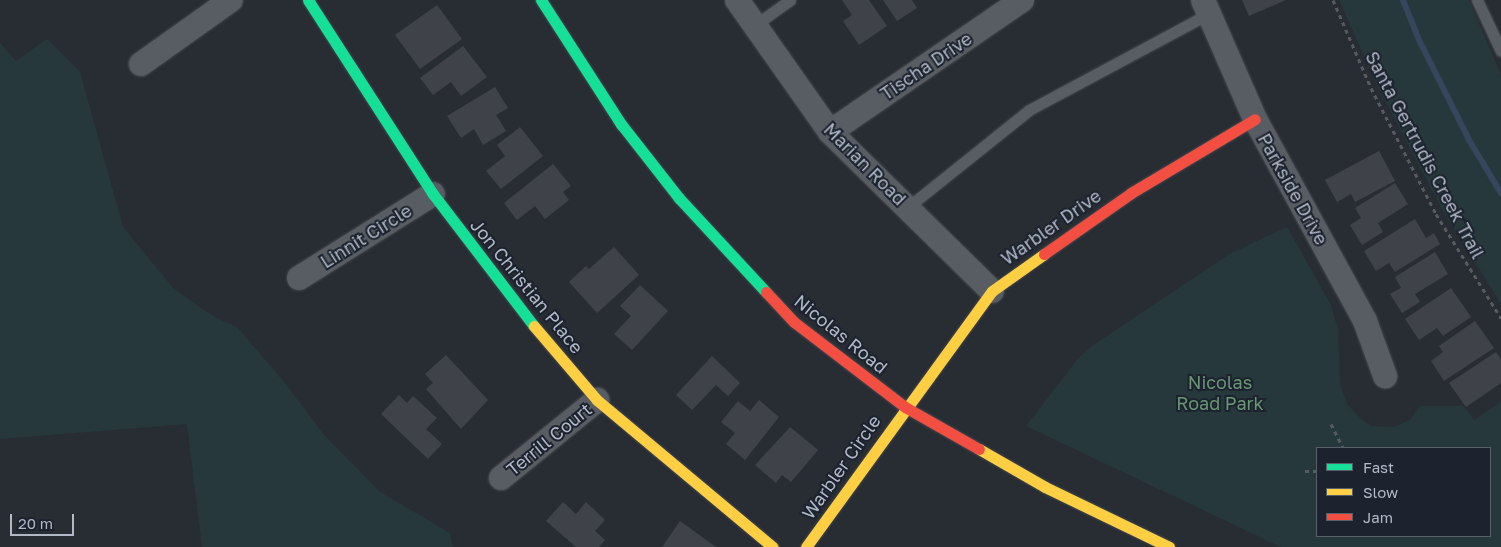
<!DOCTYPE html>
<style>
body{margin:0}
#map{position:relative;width:1501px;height:547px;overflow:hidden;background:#282d34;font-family:"Golos Text",sans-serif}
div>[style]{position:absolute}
.green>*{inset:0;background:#26383b}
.stream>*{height:6px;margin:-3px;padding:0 3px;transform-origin:3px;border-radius:3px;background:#36465c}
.building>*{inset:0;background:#3f4349}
.path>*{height:3px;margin-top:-1.5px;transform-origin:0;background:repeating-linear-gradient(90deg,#565b60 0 4px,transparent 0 8px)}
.roads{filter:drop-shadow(0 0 1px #44484d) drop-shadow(0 0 1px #44484d)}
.lane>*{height:11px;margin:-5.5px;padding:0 5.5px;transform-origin:5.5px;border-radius:5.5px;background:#585c63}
.street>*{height:24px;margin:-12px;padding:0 12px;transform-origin:12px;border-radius:12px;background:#585c63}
.fast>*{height:11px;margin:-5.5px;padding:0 5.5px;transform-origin:5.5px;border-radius:5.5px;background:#16e098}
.slow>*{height:11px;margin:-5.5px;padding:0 5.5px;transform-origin:5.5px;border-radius:5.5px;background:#ffcf43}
.jam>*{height:11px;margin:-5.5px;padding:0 5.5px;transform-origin:5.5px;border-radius:5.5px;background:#f24e42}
span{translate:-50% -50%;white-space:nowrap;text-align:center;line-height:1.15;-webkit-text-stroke:4px #1c232f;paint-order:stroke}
.street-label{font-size:18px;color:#b2b9c6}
.park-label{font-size:18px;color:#6a9674}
.legend{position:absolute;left:1316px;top:447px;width:175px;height:90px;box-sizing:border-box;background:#1c232f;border:1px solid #585f6b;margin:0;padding:6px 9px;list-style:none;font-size:15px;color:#b2b9c6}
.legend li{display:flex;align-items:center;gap:10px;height:25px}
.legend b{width:25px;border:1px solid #585f6b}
.scale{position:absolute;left:10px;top:514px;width:64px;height:22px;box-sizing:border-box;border:2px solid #b2b9c6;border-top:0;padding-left:6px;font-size:15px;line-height:18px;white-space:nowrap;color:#b2b9c6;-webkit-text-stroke:4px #1c232f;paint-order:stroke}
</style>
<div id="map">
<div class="green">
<div style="clip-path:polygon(1339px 0,1469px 0,1501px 75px,1501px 304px,1442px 209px,1377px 85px)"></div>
<div style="clip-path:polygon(47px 39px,80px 72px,123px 227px,174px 289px,213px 316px,238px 328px,284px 382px,325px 436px,380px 492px,450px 533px,453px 547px,202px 547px,187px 424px,0 439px,0 43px,16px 61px)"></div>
<div style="clip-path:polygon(evenodd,1287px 227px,1331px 305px,1338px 330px,1340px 384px,1347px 404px,1360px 418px,1371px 426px,1394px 427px,1410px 420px,1420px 406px,1464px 406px,1474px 420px,1501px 402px,1501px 547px,1281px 547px,1026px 426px,1077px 360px,1092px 346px,1228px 255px,1287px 227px,1317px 448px,1490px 448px,1490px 536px,1317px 536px,1317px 448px)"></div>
</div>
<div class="stream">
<div style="left:1403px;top:0;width:43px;rotate:68.2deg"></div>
<div style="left:1419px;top:40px;width:112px;rotate:63.4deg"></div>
<div style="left:1469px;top:140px;width:62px;rotate:58.9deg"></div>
</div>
<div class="building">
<div style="clip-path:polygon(842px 0,869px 0,887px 26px,859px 45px,843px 21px,852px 15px)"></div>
<div style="clip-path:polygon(883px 0,912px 0,917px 8px,897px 21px)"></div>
<div style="clip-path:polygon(1242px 0,1286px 0,1249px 16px)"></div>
<div style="clip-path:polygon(437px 5px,462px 39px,420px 69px,395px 35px)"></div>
<div style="clip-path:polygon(463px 46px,487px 77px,461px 96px,451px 82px,433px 95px,420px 78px)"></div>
<div style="clip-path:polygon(495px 87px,508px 108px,496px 115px,506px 131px,483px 145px,474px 129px,461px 138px,447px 116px)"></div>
<div style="clip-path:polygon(520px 127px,543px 156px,501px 189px,486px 171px,505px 156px,497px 145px)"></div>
<div style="clip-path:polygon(1379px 151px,1395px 181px,1355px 202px,1351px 194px,1337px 202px,1325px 180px)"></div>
<div style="clip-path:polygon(553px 164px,571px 186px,563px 192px,569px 200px,545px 219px,535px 206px,517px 220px,504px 203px)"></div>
<div style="clip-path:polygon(1395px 183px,1408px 204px,1378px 223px,1383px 232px,1362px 245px,1350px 225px,1361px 218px,1355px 208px)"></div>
<div style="clip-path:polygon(1415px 219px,1426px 238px,1434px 233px,1440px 244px,1395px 272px,1389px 263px,1376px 271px,1364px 251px)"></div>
<div style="clip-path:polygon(614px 247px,639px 275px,597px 313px,569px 282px,586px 266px,589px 269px)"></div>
<div style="clip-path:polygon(1435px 252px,1448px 274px,1415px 294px,1420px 302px,1402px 313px,1390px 294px,1401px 288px,1395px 277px)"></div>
<div style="clip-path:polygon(640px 285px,668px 311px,632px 350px,614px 334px,631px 316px,620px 306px)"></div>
<div style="clip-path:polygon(1451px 288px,1471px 317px,1443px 336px,1437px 328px,1419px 340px,1405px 319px)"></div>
<div style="clip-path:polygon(1475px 321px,1494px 348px,1444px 381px,1431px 361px,1443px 352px,1439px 346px)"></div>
<div style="clip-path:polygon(1496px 352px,1501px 359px,1501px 383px,1466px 407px,1449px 383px)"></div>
<div style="clip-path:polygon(446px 355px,488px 400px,461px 429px,426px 389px,433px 383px,425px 374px)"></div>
<div style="clip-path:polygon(712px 356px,740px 383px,728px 396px,716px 385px,692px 410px,676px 395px)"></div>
<div style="clip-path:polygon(399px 395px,407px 403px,413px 396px,437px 418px,426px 429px,442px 444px,428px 459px,381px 414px)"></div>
<div style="clip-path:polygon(759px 400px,779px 417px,745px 460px,726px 444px,735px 433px,721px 422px,738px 401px,750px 411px)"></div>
<div style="clip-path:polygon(790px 427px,818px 450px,791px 482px,782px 475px,776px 483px,755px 465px)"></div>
<div style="clip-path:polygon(563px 502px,576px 514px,586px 502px,605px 520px,595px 531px,605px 540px,599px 547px,576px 547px,546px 521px)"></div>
<div style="clip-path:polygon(680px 521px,716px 547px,662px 547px)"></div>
</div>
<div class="path">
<div style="left:1333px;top:0;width:96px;rotate:66.6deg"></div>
<div style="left:1371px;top:88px;width:142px;rotate:62.7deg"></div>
<div style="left:1436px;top:214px;width:123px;rotate:58deg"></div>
<div style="left:1331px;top:424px;width:27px;rotate:63deg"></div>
<div style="left:1305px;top:471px;width:12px"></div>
</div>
<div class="roads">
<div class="lane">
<div style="left:1477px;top:0;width:56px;rotate:64.8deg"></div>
<div style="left:755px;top:25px;width:43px;rotate:-35.5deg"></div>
<div style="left:908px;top:207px;width:155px;rotate:-38.7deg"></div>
<div style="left:1029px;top:110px;width:203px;rotate:-28.2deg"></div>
</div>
<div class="street">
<div style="left:737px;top:0;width:161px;rotate:54.8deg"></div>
<div style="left:830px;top:132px;width:227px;rotate:44.5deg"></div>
<div style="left:1203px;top:0;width:130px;rotate:66.4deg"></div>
<div style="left:1255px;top:119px;width:230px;rotate:61.4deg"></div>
<div style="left:1365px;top:321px;width:59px;rotate:70deg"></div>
<div style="left:141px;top:64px;width:110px;rotate:-35.4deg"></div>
<div style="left:830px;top:132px;width:233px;rotate:-34.5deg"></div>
<div style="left:299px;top:278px;width:158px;rotate:-32.1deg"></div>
<div style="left:501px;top:478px;width:124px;rotate:-39.1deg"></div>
</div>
<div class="fast">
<div style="left:308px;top:0;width:231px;rotate:57.2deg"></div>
<div style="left:433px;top:194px;width:166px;rotate:52.6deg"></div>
<div style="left:541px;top:0;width:148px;rotate:57.2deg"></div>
<div style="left:621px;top:124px;width:94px;rotate:51.9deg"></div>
<div style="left:679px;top:198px;width:128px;rotate:47.2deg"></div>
</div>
<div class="slow">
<div style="left:534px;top:326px;width:97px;rotate:49.6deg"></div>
<div style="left:597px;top:400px;width:229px;rotate:39.9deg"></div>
<div style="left:979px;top:449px;width:76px;rotate:29.9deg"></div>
<div style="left:1045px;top:487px;width:138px;rotate:25.8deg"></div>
<div style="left:806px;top:547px;width:316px;rotate:-54deg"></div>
<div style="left:992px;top:291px;width:64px;rotate:-35.4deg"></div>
</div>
<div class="jam">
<div style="left:1044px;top:254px;width:106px;rotate:-35deg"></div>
<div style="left:1131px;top:193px;width:144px;rotate:-30.8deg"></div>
<div style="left:766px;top:292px;width:41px;rotate:47deg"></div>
<div style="left:794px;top:322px;width:140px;rotate:37.4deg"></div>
<div style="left:905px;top:407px;width:85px;rotate:29.6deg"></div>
</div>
</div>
<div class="street-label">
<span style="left:926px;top:66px;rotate:-34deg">Tischa Drive</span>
<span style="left:1425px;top:155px;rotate:62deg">Santa Gertrudis Creek Trail</span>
<span style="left:865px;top:164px;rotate:45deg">Marian Road</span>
<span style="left:1293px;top:189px;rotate:61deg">Parkside Drive</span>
<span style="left:1051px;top:227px;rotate:-35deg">Warbler Drive</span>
<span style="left:366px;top:236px;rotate:-32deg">Linnit Circle</span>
<span style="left:527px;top:286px;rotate:51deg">Jon Christian Place</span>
<span style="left:841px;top:334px;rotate:39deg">Nicolas Road</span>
<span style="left:549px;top:439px;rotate:-39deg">Terrill Court</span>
<span style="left:841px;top:467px;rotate:-55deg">Warbler Circle</span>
</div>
<div class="park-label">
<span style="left:1220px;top:393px">Nicolas<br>Road Park</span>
</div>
<ul class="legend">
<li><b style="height:6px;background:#16e098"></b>Fast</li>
<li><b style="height:6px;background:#ffcf43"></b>Slow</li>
<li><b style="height:6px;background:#f24e42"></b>Jam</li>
</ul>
<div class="scale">20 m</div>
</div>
